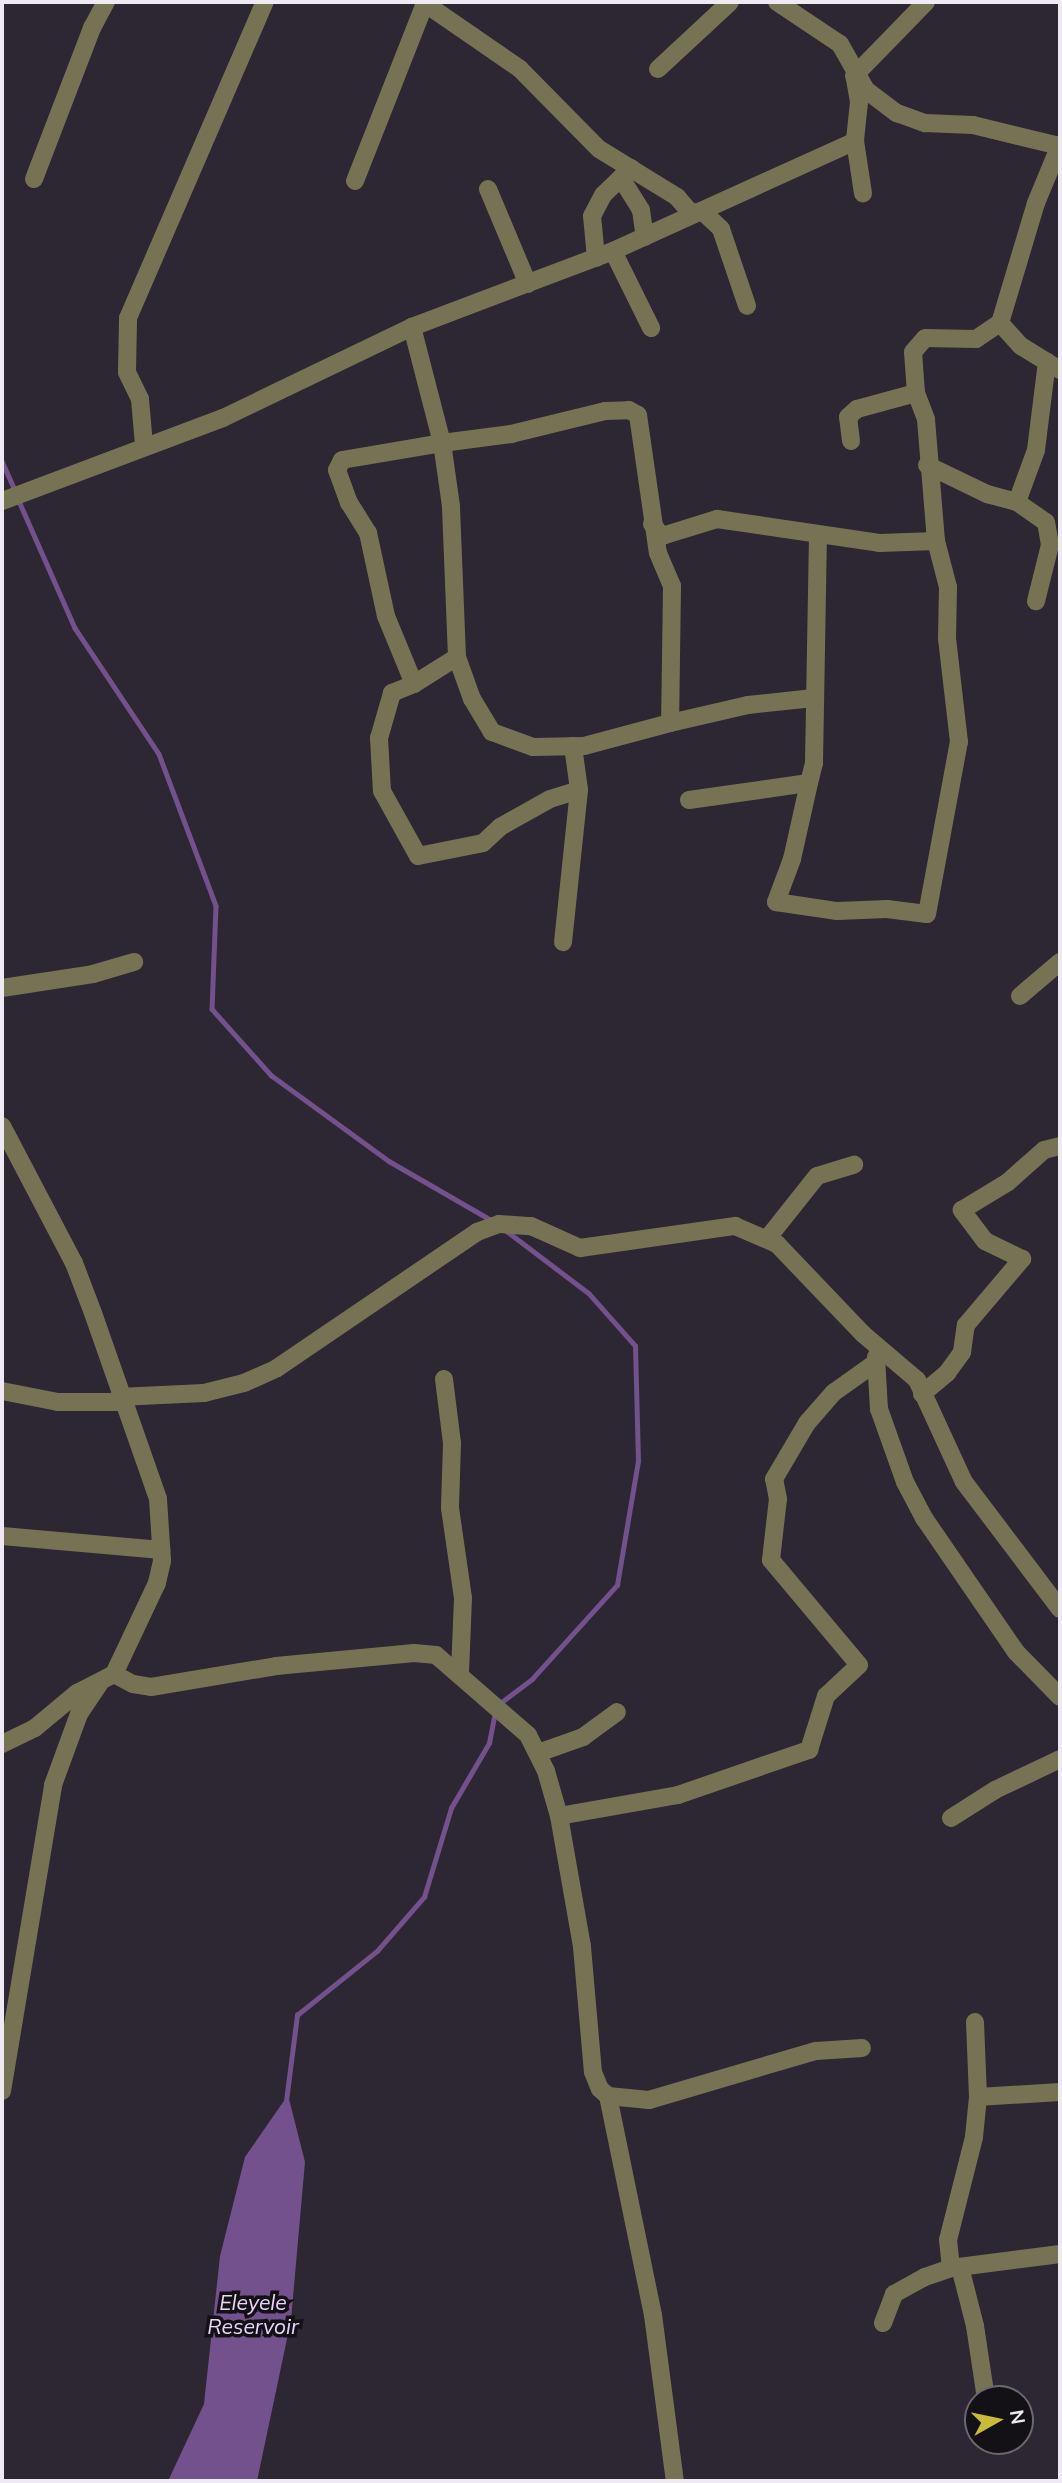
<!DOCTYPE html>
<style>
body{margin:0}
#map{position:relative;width:1062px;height:2483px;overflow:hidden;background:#2d2633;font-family:Mulish,sans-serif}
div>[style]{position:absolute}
.water>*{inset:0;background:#73518c}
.stream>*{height:4.5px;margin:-2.25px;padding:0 2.25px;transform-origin:2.25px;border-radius:2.25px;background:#73518c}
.minor>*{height:18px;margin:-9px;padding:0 9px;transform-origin:9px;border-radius:9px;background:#767355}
span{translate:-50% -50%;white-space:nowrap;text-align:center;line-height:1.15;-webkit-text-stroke:7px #141116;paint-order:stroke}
.water-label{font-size:21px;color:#e9d6f9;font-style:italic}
.frame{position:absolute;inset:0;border:4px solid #eee9f2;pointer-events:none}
.north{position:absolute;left:964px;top:2385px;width:70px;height:70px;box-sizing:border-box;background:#141116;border:2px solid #6b676e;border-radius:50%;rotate:81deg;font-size:19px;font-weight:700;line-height:28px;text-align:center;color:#eee9f2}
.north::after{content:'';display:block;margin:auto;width:24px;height:32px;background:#c8bb3b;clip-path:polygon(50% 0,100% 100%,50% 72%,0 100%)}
</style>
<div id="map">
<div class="water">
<div style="clip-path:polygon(288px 2095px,305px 2162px,291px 2320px,257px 2481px,168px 2481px,204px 2404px,220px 2256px,245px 2157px)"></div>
</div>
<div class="stream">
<div style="left:2px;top:461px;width:35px;rotate:66deg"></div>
<div style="left:19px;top:501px;width:139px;rotate:66.2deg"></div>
<div style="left:75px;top:628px;width:151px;rotate:56.3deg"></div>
<div style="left:159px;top:754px;width:162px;rotate:69.4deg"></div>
<div style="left:216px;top:906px;width:103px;rotate:92.2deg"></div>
<div style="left:212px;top:1009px;width:89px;rotate:48.2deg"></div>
<div style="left:271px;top:1075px;width:146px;rotate:36.1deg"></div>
<div style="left:389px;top:1161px;width:118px;rotate:30deg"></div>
<div style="left:499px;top:1704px;width:41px;rotate:-37.1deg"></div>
<div style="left:532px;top:1679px;width:127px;rotate:-47.9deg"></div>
<div style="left:617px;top:1585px;width:126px;rotate:-80.4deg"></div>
<div style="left:638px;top:1461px;width:115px;rotate:-91.5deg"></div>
<div style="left:635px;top:1346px;width:69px;rotate:-131.5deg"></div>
<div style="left:589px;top:1294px;width:108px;rotate:-142.9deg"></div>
<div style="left:286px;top:2101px;width:87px;rotate:-82.7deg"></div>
<div style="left:297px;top:2015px;width:102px;rotate:-38.7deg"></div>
<div style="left:377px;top:1951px;width:72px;rotate:-49deg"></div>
<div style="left:424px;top:1897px;width:93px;rotate:-73.1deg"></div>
<div style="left:451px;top:1808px;width:75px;rotate:-59.7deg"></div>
<div style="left:489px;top:1743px;width:32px;rotate:-79deg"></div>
</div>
<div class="minor">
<div style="left:423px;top:2px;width:118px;rotate:34.6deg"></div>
<div style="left:520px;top:69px;width:112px;rotate:45.4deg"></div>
<div style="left:599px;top:149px;width:92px;rotate:31.6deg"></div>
<div style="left:677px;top:197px;width:21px;rotate:49deg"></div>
<div style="left:691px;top:213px;width:11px;rotate:-10deg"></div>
<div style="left:702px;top:211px;width:26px;rotate:43deg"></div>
<div style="left:721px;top:229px;width:81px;rotate:71.3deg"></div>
<div style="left:777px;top:2px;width:76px;rotate:33.7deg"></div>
<div style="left:840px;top:44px;width:53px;rotate:60.5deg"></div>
<div style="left:866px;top:90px;width:39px;rotate:37deg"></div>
<div style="left:897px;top:113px;width:30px;rotate:20deg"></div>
<div style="left:925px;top:123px;width:48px;rotate:2.4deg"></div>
<div style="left:973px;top:125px;width:89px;rotate:13.6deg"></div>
<div style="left:658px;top:69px;width:98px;rotate:-42.9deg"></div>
<div style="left:854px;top:76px;width:103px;rotate:-45.8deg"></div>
<div style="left:855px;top:79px;width:23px;rotate:80deg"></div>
<div style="left:859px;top:102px;width:39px;rotate:96deg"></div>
<div style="left:855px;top:141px;width:53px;rotate:81.3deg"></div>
<div style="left:1060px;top:145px;width:63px;rotate:112.5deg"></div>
<div style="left:1036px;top:203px;width:125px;rotate:106.7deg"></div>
<div style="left:1000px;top:323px;width:31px;rotate:48deg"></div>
<div style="left:1021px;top:346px;width:46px;rotate:31.6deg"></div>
<div style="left:621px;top:178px;width:38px;rotate:58deg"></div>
<div style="left:641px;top:210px;width:27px;rotate:82deg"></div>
<div style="left:34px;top:179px;width:162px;rotate:-69deg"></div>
<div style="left:92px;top:28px;width:30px;rotate:-62deg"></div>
<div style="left:355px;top:181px;width:191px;rotate:-68.5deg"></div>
<div style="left:488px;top:189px;width:103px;rotate:67.2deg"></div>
<div style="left:613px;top:251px;width:86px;rotate:63.7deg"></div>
<div style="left:596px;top:258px;width:42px;rotate:-95.4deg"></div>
<div style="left:592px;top:216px;width:24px;rotate:-62deg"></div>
<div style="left:603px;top:195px;width:39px;rotate:-44deg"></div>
<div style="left:851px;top:441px;width:24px;rotate:-97deg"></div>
<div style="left:848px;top:417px;width:12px;rotate:-42deg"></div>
<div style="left:857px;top:409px;width:61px;rotate:-15.2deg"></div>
<div style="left:144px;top:445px;width:46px;rotate:-95deg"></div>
<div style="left:140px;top:399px;width:30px;rotate:-116deg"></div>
<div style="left:127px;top:372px;width:54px;rotate:-88.9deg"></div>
<div style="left:128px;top:318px;width:344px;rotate:-66.6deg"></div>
<div style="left:927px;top:465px;width:67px;rotate:25.8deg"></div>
<div style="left:987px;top:494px;width:31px;rotate:15deg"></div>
<div style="left:1017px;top:502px;width:35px;rotate:35deg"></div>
<div style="left:1046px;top:522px;width:23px;rotate:80deg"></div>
<div style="left:1050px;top:545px;width:58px;rotate:104deg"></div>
<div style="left:2px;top:501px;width:236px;rotate:-20.6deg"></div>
<div style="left:223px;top:418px;width:210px;rotate:-25.7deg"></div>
<div style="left:1017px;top:502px;width:55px;rotate:-69.9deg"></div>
<div style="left:1036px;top:450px;width:89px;rotate:-82.9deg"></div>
<div style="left:652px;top:524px;width:16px;rotate:50deg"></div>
<div style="left:662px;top:536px;width:58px;rotate:-17.2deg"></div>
<div style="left:717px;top:519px;width:164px;rotate:8.4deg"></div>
<div style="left:879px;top:543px;width:57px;rotate:-2deg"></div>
<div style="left:457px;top:657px;width:51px;rotate:147.9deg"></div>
<div style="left:414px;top:684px;width:74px;rotate:-112.4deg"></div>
<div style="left:386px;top:616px;width:85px;rotate:-102.2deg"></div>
<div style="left:368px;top:533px;width:36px;rotate:-122deg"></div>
<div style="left:349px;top:503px;width:35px;rotate:-110deg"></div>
<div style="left:337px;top:470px;width:11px;rotate:-63deg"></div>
<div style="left:342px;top:460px;width:101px;rotate:-9.6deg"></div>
<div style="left:442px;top:443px;width:70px;rotate:-7.4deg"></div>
<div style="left:511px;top:434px;width:97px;rotate:-13.7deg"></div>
<div style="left:605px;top:411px;width:24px;rotate:-2deg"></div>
<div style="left:629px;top:410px;width:10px;rotate:29deg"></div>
<div style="left:638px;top:415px;width:139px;rotate:81.8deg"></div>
<div style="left:658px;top:553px;width:36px;rotate:67deg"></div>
<div style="left:672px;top:586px;width:137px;rotate:90.8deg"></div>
<div style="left:670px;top:723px;width:89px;rotate:165deg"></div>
<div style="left:584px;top:746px;width:51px;rotate:178.9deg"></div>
<div style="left:533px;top:747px;width:44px;rotate:-159.9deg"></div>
<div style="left:492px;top:732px;width:39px;rotate:-121deg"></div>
<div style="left:472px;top:699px;width:45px;rotate:-109.7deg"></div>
<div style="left:457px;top:657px;width:151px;rotate:-92.3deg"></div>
<div style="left:451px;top:506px;width:64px;rotate:-98.1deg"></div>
<div style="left:442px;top:443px;width:120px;rotate:-104.5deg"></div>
<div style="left:412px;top:327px;width:215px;rotate:-20.7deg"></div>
<div style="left:613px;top:251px;width:266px;rotate:-24.4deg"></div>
<div style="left:414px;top:684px;width:24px;rotate:158deg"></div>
<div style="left:392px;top:693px;width:47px;rotate:106.1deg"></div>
<div style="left:379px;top:738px;width:53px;rotate:86.8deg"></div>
<div style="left:382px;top:791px;width:74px;rotate:61deg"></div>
<div style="left:418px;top:856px;width:66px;rotate:-11.3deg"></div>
<div style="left:483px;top:843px;width:23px;rotate:-43deg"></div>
<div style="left:500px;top:827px;width:57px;rotate:-29.2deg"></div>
<div style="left:550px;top:799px;width:30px;rotate:-17deg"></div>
<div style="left:579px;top:790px;width:153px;rotate:96deg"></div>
<div style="left:670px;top:723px;width:80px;rotate:-13deg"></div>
<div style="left:748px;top:705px;width:66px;rotate:-6.1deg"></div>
<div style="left:573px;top:746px;width:44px;rotate:82.2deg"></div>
<div style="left:809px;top:783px;width:78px;rotate:102.6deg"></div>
<div style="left:792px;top:859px;width:46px;rotate:110.4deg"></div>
<div style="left:776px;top:902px;width:62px;rotate:8.4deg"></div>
<div style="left:837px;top:911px;width:50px;rotate:-2.3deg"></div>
<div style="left:887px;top:909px;width:40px;rotate:7.1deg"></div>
<div style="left:927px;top:914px;width:175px;rotate:-79.5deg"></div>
<div style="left:959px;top:742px;width:104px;rotate:-96.6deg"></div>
<div style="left:947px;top:639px;width:52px;rotate:-88.9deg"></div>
<div style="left:948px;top:587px;width:48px;rotate:-104.6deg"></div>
<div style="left:936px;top:541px;width:122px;rotate:-94.7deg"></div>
<div style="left:926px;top:419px;width:28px;rotate:-111deg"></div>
<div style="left:916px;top:393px;width:41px;rotate:-94.2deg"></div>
<div style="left:913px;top:352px;width:18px;rotate:-49deg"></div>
<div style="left:925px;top:338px;width:51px;rotate:1.1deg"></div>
<div style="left:976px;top:339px;width:29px;rotate:-34deg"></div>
<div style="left:689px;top:800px;width:121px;rotate:-8.1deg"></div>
<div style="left:809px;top:783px;width:21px;rotate:-76deg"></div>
<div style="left:814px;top:763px;width:227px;rotate:-89deg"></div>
<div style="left:2px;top:988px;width:92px;rotate:-8.7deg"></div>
<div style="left:93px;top:974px;width:43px;rotate:-16.3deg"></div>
<div style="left:1020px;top:996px;width:52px;rotate:-40.4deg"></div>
<div style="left:2px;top:1126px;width:155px;rotate:62.3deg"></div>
<div style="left:74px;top:1263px;width:53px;rotate:69.2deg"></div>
<div style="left:93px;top:1313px;width:197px;rotate:70.7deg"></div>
<div style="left:158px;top:1499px;width:62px;rotate:86.3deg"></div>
<div style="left:162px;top:1561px;width:23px;rotate:103deg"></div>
<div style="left:157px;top:1583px;width:101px;rotate:115.3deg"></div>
<div style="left:114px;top:1674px;width:42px;rotate:152.8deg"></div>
<div style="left:77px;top:1693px;width:55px;rotate:140.2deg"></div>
<div style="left:35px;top:1728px;width:37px;rotate:154deg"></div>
<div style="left:767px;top:1239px;width:80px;rotate:-51.6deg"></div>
<div style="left:817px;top:1176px;width:39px;rotate:-17deg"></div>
<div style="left:876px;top:1357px;width:52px;rotate:86.7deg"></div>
<div style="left:879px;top:1409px;width:77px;rotate:70.4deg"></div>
<div style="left:905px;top:1482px;width:41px;rotate:62.2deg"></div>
<div style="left:924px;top:1518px;width:163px;rotate:55.5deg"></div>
<div style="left:1016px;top:1652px;width:63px;rotate:45.6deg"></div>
<div style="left:444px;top:1379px;width:64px;rotate:82.9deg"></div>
<div style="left:452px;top:1443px;width:65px;rotate:91.8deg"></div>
<div style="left:450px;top:1508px;width:91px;rotate:81.8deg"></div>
<div style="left:463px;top:1598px;width:76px;rotate:92.3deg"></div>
<div style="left:2px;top:1391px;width:57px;rotate:11.1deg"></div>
<div style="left:58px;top:1402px;width:63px"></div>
<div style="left:922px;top:1394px;width:33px;rotate:-40deg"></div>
<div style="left:947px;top:1373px;width:26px;rotate:-54deg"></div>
<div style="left:962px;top:1352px;width:27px;rotate:-82deg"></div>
<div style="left:966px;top:1325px;width:87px;rotate:-49.7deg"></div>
<div style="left:1022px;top:1259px;width:41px;rotate:-154.1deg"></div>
<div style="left:985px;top:1241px;width:39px;rotate:-127deg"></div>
<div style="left:962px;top:1210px;width:54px;rotate:-31.3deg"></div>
<div style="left:1008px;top:1182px;width:48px;rotate:-41.6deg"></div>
<div style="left:1044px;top:1150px;width:16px;rotate:-14deg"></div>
<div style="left:119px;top:1397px;width:85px;rotate:-2.7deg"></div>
<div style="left:204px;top:1393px;width:41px;rotate:-14deg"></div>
<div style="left:244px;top:1383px;width:36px;rotate:-24deg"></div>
<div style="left:277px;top:1368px;width:242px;rotate:-34.2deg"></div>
<div style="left:477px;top:1232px;width:23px;rotate:-20deg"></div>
<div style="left:499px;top:1224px;width:32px;rotate:4deg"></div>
<div style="left:531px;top:1226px;width:54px;rotate:24.2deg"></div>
<div style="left:580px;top:1248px;width:157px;rotate:-8.1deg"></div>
<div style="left:735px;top:1226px;width:46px;rotate:23.2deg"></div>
<div style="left:777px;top:1244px;width:124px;rotate:46.3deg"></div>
<div style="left:863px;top:1334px;width:71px;rotate:40.4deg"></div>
<div style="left:917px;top:1380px;width:112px;rotate:65.3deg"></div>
<div style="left:964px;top:1482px;width:159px;rotate:52.9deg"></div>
<div style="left:2px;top:1536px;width:160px;rotate:5deg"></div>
<div style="left:114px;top:1674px;width:21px;rotate:28deg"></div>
<div style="left:133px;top:1684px;width:18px;rotate:9deg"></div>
<div style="left:151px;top:1687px;width:127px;rotate:-9.5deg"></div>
<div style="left:276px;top:1666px;width:139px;rotate:-5.4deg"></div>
<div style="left:414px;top:1653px;width:22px;rotate:5deg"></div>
<div style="left:436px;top:1655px;width:122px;rotate:41deg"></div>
<div style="left:528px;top:1735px;width:40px;rotate:63.4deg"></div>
<div style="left:546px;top:1771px;width:47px;rotate:73.9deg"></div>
<div style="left:559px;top:1816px;width:133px;rotate:80deg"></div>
<div style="left:582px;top:1947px;width:125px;rotate:85deg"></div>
<div style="left:593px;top:2072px;width:18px;rotate:68deg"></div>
<div style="left:600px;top:2089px;width:11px;rotate:41deg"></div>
<div style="left:608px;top:2096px;width:41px;rotate:5.6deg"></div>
<div style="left:649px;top:2100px;width:174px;rotate:-16.4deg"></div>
<div style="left:816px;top:2051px;width:46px;rotate:-3.7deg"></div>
<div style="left:538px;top:1753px;width:48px;rotate:-19.6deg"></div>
<div style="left:583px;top:1737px;width:42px;rotate:-36.3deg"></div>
<div style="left:559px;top:1816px;width:121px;rotate:-10deg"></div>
<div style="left:678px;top:1795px;width:139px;rotate:-19deg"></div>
<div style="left:809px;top:1750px;width:57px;rotate:-72.5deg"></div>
<div style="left:826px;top:1696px;width:45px;rotate:-43.2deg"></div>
<div style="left:859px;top:1665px;width:137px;rotate:-130deg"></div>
<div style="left:771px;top:1560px;width:61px;rotate:-83.5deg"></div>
<div style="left:778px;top:1499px;width:20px;rotate:-101deg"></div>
<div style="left:774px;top:1479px;width:65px;rotate:-59.5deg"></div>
<div style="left:807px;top:1423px;width:40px;rotate:-49deg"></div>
<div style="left:833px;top:1393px;width:52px;rotate:-35.5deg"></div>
<div style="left:951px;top:1818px;width:52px;rotate:-32.5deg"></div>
<div style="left:995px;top:1790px;width:72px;rotate:-25.5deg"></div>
<div style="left:2px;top:2091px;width:310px;rotate:-80.5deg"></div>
<div style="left:53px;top:1785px;width:76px;rotate:-69.9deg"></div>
<div style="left:79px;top:1714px;width:37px;rotate:-56deg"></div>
<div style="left:608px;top:2096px;width:224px;rotate:78.4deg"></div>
<div style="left:653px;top:2315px;width:167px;rotate:82.5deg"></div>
<div style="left:978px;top:2097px;width:82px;rotate:-3.5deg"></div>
<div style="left:960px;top:2267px;width:61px;rotate:75.7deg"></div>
<div style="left:975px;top:2326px;width:74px;rotate:81.4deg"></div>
<div style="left:951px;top:2268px;width:28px;rotate:-96deg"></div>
<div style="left:948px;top:2240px;width:106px;rotate:-75.8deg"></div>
<div style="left:974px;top:2137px;width:40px;rotate:-84.3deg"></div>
<div style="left:978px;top:2097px;width:75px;rotate:-92.3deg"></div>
<div style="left:883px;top:2323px;width:31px;rotate:-69deg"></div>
<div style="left:894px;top:2294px;width:35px;rotate:-29deg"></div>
<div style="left:925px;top:2277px;width:28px;rotate:-19deg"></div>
<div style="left:951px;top:2268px;width:110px;rotate:-7.3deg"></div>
</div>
<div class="water-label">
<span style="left:253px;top:2314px">Eleyele<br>Reservoir</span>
</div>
<div class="frame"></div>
<div class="north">N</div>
</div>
